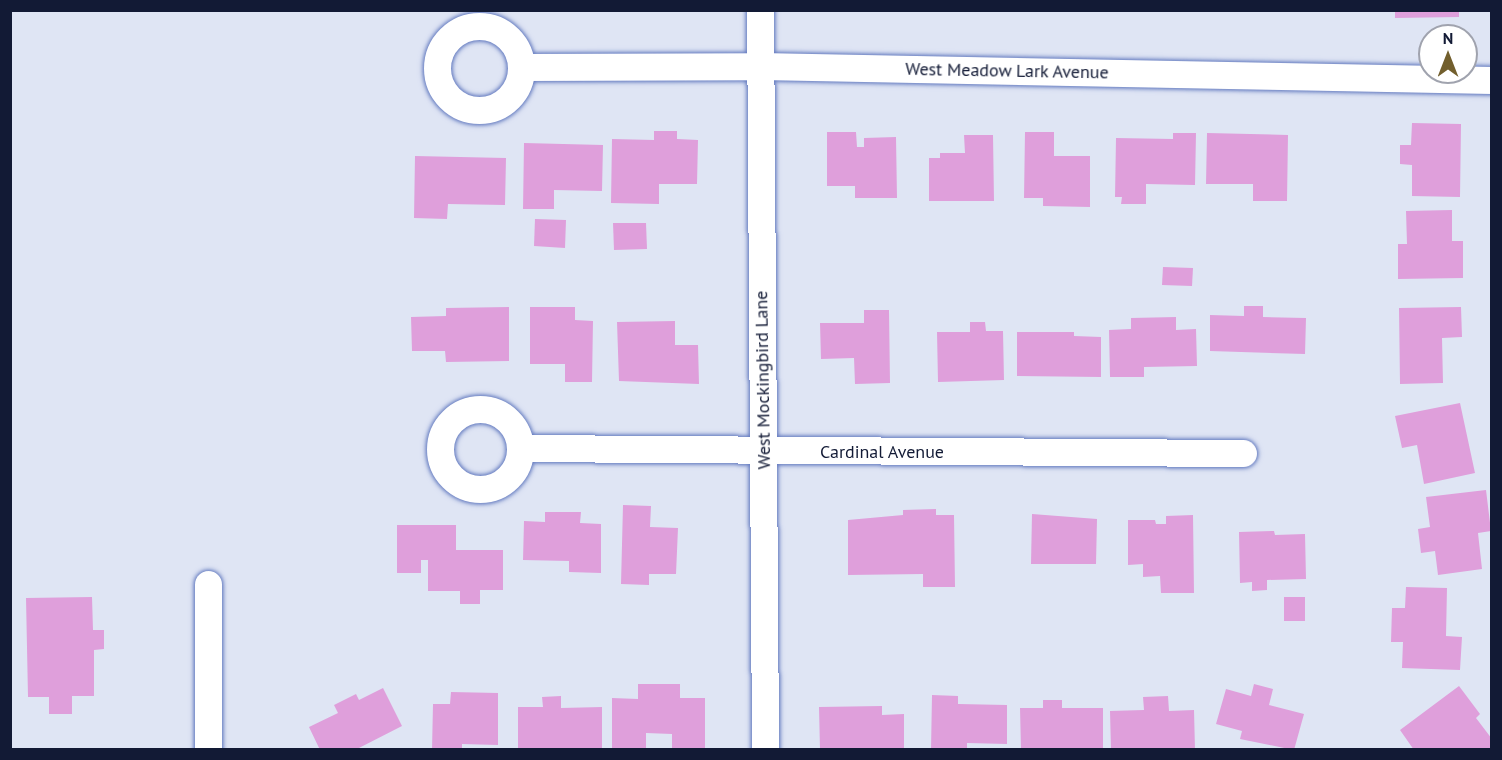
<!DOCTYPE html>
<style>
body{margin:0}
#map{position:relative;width:1502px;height:760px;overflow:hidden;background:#dfe5f4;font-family:"PT Sans",sans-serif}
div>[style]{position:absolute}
.building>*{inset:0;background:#df9fdb}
.roads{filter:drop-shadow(0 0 2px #647bc0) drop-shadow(0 0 2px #647bc0)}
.minor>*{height:27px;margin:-13.5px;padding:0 13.5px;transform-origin:13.5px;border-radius:13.5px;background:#fff}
.minor>.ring{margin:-13.5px;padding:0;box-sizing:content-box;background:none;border:27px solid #fff;border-radius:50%}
span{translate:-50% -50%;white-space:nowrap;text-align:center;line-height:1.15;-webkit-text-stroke:4.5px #fff;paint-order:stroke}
.street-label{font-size:18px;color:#121a35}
.frame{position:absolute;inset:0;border:12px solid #121a35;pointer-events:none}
.north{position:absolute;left:1418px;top:24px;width:60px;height:60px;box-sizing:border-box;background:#fff;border:2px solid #a0a3ae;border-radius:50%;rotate:0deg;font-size:16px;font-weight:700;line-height:24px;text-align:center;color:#121a35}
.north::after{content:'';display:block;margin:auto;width:21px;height:27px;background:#725f2d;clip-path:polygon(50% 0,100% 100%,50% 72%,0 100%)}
</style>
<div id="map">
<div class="building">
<div style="clip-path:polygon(1395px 10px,1459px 10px,1459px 17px,1395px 18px)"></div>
<div style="clip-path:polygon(1412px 123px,1461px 124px,1460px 197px,1412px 196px,1412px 165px,1400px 164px,1400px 145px,1411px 145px)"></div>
<div style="clip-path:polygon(654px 131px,677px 131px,677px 139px,698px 140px,697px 184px,659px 184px,659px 204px,611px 203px,612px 139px,654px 140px)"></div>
<div style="clip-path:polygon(827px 132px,856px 132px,857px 147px,864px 147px,864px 138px,896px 137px,897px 198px,855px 198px,855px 186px,827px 186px)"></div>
<div style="clip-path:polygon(1025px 132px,1054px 132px,1054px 156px,1090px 156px,1090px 207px,1043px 206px,1043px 198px,1024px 198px)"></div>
<div style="clip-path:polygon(1173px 133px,1196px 133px,1195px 185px,1146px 184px,1146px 204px,1121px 204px,1122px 197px,1115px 197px,1116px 138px,1173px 139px)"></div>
<div style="clip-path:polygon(1207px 133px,1288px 135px,1287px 201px,1253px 201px,1253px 184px,1206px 184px)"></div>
<div style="clip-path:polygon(964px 135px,993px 135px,994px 201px,929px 201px,929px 158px,940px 158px,940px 153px,965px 153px)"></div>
<div style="clip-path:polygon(524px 143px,603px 145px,602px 191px,554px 190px,554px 209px,523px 209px)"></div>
<div style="clip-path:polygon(415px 156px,506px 158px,505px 205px,448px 204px,447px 219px,414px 218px)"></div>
<div style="clip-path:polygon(1452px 210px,1452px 241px,1463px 241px,1463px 278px,1398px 279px,1398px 244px,1407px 244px,1406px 211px)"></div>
<div style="clip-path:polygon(535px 219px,566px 220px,565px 248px,534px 246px)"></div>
<div style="clip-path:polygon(613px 223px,646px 223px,647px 249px,614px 250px)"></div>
<div style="clip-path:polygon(1163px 267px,1193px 268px,1192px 286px,1162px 285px)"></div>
<div style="clip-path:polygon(1244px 306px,1263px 306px,1263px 317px,1306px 318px,1305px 354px,1210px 351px,1210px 315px,1244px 316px)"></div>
<div style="clip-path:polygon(509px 307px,509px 361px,446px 362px,445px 351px,412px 351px,411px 317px,446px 316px,446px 308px)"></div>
<div style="clip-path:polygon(530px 307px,575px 307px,575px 320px,593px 321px,592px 382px,565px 382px,565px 364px,530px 364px)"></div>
<div style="clip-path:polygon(1461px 307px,1462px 337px,1442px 338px,1443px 383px,1400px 384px,1399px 308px)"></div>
<div style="clip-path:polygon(864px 310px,889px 310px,890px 383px,855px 384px,854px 358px,821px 359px,820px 323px,864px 323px)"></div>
<div style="clip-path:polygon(1176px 317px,1176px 330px,1196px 329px,1197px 366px,1144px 367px,1144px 377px,1110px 377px,1109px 330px,1131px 329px,1131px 318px)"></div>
<div style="clip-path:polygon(675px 321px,675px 345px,698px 345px,699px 384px,619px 381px,617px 322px)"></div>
<div style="clip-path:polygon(970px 322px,985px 322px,986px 331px,1003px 331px,1004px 380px,938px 382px,937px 332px,970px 332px)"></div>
<div style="clip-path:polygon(1017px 332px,1074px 332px,1074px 336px,1101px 337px,1101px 377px,1017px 376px)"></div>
<div style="clip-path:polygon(1460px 403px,1475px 473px,1424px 484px,1417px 445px,1402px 448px,1395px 416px)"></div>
<div style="clip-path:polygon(1486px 490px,1491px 531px,1478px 533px,1482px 569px,1438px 575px,1435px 551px,1421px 553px,1418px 529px,1430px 527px,1426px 497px)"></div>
<div style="clip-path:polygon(623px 505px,651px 506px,650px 527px,678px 528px,676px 574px,649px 574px,649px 585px,621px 584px)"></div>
<div style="clip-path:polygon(936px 509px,936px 515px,954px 515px,955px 587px,923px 587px,923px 574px,848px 575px,848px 520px,903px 515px,903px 510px)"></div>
<div style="clip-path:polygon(545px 512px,581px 512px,580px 523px,601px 524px,601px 573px,569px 572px,569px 561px,523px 560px,524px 521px,545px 522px)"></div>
<div style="clip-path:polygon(1032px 514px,1097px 519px,1096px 564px,1031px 564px)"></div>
<div style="clip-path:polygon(1193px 515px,1194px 593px,1161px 593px,1160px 576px,1143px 577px,1143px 564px,1128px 565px,1128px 520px,1155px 520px,1156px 524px,1166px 524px,1166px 516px)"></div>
<div style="clip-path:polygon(397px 525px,456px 525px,456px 550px,503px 550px,503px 590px,480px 590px,480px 604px,460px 604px,460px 591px,428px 591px,428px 560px,421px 560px,421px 573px,397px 573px)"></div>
<div style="clip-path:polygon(1274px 531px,1275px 535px,1305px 534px,1306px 579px,1267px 580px,1267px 590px,1252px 591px,1252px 582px,1240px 583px,1239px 532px)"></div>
<div style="clip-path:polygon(1406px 587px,1447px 588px,1446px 636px,1462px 637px,1460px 670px,1402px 668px,1403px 642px,1391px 642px,1392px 608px,1405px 608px)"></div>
<div style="clip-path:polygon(92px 597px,93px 630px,104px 630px,104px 649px,94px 650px,94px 696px,72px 696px,72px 714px,49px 714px,49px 697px,28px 697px,26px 598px)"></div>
<div style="clip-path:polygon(1284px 597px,1305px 597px,1305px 621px,1284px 621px)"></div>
<div style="clip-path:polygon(638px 684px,680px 684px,680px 698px,705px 698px,705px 750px,672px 750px,672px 734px,646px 733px,646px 750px,612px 750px,612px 698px,638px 699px)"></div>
<div style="clip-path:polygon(1254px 684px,1273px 689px,1269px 705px,1304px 714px,1294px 750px,1240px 739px,1242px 731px,1216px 724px,1226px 689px,1251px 696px)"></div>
<div style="clip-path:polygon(1459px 686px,1480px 714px,1476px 718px,1492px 739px,1492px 750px,1414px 750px,1400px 730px)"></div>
<div style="clip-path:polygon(383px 688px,402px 726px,355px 750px,320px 750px,309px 727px,338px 713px,334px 705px,356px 694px,359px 700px)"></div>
<div style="clip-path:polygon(451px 692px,498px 693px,498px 745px,462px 744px,462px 750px,432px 750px,433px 704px,450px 704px)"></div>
<div style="clip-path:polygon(932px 695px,958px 696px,958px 704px,1007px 705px,1007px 744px,967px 743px,967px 750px,931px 750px)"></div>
<div style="clip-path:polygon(561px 696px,561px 708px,602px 707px,602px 750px,518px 750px,518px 707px,543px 707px,542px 697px)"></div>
<div style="clip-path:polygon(1168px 696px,1169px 711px,1194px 710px,1195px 750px,1111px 750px,1110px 711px,1144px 710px,1143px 697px)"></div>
<div style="clip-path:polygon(1043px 700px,1062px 700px,1062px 708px,1103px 708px,1103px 750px,1021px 750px,1020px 708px,1043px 708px)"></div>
<div style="clip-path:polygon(882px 706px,882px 715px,904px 714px,904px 750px,820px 750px,819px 707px)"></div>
</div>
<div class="roads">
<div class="minor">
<div style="left:760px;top:10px;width:740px;rotate:89.61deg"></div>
<div class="ring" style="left:437px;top:26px;width:57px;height:57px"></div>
<div style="left:521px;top:67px;width:239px;rotate:-0.2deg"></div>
<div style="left:760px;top:66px;width:732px;rotate:1.1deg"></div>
<div class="ring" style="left:440px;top:409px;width:53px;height:53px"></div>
<div style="left:521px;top:448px;width:722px;rotate:0.4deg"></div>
<div style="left:208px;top:750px;width:166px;rotate:-90deg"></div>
</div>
</div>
<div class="street-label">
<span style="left:1007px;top:71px;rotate:1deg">West Meadow Lark Avenue</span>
<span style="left:763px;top:380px;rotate:-91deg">West Mockingbird Lane</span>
<span style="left:882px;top:452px">Cardinal Avenue</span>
</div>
<div class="frame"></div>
<div class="north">N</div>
</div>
